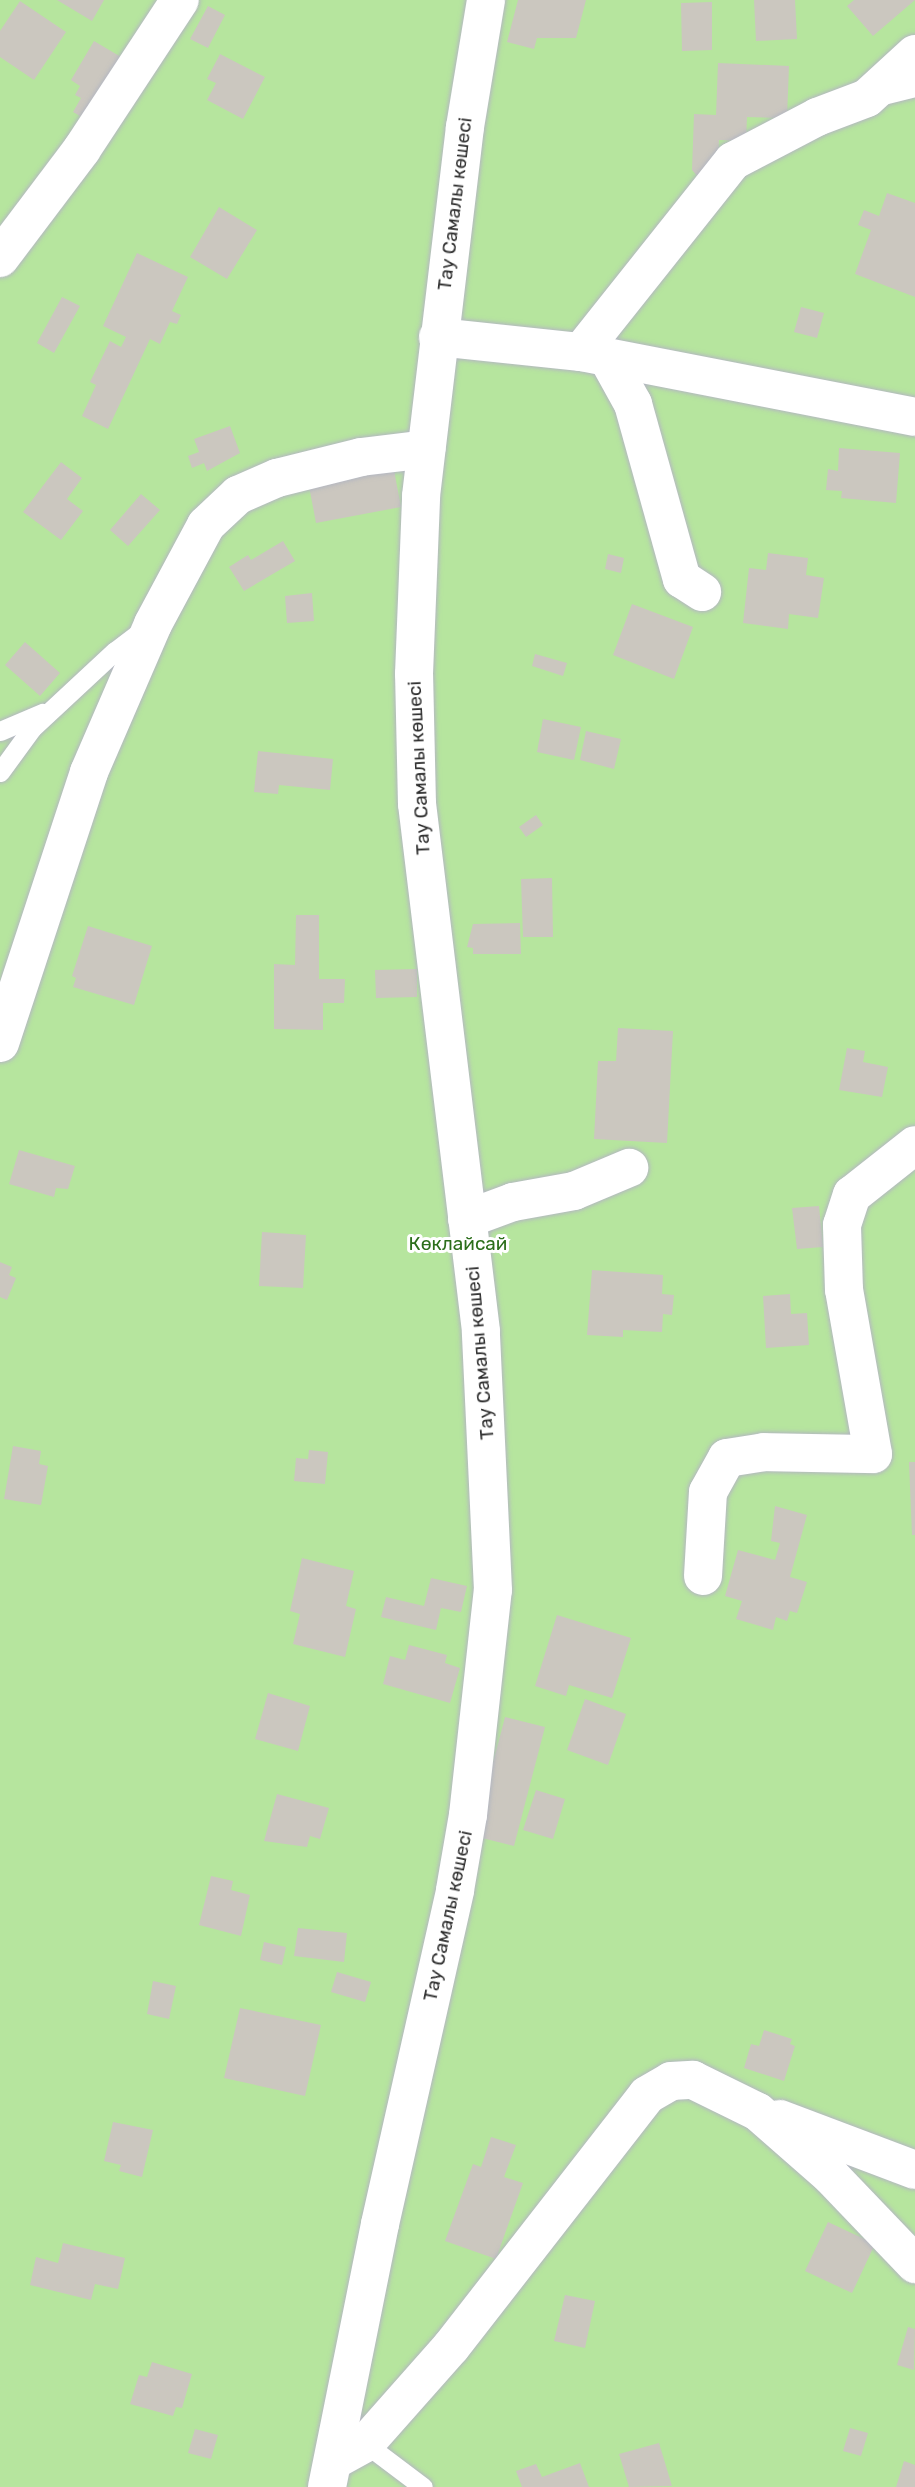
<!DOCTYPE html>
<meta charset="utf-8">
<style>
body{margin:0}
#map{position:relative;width:915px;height:2487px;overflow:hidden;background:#efe9e1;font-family:Rubik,sans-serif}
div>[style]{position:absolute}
.green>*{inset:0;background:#b6e59e}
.building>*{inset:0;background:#cbc7bf}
.roads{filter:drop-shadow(0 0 2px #b4b7c1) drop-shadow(0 0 2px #b4b7c1)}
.service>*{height:19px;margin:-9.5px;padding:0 9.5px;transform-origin:9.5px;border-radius:9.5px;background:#fff}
.minor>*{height:38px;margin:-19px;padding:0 19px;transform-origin:19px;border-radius:19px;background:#fff}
.tertiary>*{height:38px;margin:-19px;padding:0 19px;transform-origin:19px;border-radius:19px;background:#fff}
span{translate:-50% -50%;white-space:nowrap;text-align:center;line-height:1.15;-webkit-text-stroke:6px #fff;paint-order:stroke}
.street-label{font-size:19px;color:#2e2e2e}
.park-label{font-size:19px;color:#2c6e1b}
</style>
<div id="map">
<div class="green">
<div style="clip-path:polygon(0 0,915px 0,915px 2487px,0 2487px)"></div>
</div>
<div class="building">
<div style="clip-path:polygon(57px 0,104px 0,92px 21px)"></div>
<div style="clip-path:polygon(518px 0,586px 0,576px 38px,537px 38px,534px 49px,507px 42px)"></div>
<div style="clip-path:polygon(754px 0,795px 0,797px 39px,756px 41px)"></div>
<div style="clip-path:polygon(854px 0,915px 0,873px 36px,847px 6px)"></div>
<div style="clip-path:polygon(20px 1px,66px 32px,34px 80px,0 57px,0 31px)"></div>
<div style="clip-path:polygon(712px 2px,712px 50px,682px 51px,681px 3px)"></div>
<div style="clip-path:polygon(208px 6px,225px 15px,208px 48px,190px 39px)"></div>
<div style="clip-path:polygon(94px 41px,121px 57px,92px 123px,73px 112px,81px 98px,75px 95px,80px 86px,71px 80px)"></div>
<div style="clip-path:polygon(220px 54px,265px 77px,243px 119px,207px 100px,216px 83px,207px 79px)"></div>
<div style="clip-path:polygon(718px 63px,789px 66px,787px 118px,747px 117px,746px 141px,719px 140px,718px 160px,700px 179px,692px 170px,694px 114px,716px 115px)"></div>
<div style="clip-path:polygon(887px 193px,915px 203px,915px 297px,855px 274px,871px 230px,858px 225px,864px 210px,879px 216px)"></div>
<div style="clip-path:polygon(219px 207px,257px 230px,227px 279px,190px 257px)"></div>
<div style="clip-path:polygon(137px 253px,188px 277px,172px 311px,181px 315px,177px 324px,170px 322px,160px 344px,150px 339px,108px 429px,82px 416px,96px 385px,90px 382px,110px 341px,121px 347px,126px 337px,103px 326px)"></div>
<div style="clip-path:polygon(62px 297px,80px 306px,54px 353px,37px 343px)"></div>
<div style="clip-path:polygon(801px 307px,824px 313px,817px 338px,794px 332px)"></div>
<div style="clip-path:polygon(230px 426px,240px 453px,207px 471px,204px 463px,192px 468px,188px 456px,199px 452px,194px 439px)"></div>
<div style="clip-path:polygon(839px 448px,900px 453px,896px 503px,841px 498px,842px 491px,826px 490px,828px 469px,838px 471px)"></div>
<div style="clip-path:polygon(61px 462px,82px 478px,67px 499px,83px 511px,61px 540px,23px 512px)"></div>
<div style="clip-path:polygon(394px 470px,401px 507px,316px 523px,309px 486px)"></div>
<div style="clip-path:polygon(141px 494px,160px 510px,128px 546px,110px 530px)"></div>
<div style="clip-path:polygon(283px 541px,295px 561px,244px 591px,229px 567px,248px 555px,251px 560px)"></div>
<div style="clip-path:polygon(768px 553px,808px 558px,806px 575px,824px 578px,818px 618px,789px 614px,788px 629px,743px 623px,749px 568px,766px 570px)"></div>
<div style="clip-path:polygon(608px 554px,624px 558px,621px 573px,605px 569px)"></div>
<div style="clip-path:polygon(312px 593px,314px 621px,287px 623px,285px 596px)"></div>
<div style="clip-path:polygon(632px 604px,693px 627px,674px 679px,613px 655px)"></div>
<div style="clip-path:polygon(25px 642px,60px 673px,40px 696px,5px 665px)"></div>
<div style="clip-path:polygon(535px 654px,567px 663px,563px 676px,532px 666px)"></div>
<div style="clip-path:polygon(543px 719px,581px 727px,574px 760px,537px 752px)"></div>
<div style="clip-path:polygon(586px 731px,621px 739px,614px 769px,580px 760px)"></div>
<div style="clip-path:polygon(258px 751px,333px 759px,330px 790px,279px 785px,278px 794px,254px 792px)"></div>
<div style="clip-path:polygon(536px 815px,543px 825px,526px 837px,519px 827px)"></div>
<div style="clip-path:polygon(552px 878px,553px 937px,523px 937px,521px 879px)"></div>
<div style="clip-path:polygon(296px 915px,319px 915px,319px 979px,345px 979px,344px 1003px,323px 1003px,323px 1030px,274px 1029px,274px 964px,295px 965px)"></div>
<div style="clip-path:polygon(520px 923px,521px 954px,473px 954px,473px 948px,467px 947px,473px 924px)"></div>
<div style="clip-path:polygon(88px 926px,152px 946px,134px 1005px,73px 987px,76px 978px,72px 976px)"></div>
<div style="clip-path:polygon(417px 969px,417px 997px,376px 998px,375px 970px)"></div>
<div style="clip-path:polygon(618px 1028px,673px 1031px,667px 1143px,594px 1139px,598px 1061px,616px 1061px)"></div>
<div style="clip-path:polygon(847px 1048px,865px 1051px,863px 1062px,888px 1067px,882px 1097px,839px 1090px)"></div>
<div style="clip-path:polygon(19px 1150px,75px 1166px,68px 1189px,56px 1188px,54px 1197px,9px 1184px)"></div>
<div style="clip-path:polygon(819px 1206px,823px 1247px,797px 1249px,792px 1208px)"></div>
<div style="clip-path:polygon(262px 1232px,306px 1235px,303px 1288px,259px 1286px)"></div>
<div style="clip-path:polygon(0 1262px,12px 1267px,9px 1275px,16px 1278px,7px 1300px,0 1297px)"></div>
<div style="clip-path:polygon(592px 1270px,663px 1275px,662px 1294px,674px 1295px,672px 1315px,663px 1314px,662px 1332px,623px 1330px,623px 1337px,587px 1335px)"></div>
<div style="clip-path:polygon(790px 1294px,791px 1314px,807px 1313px,809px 1345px,766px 1348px,763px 1296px)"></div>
<div style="clip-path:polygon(13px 1446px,41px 1451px,39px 1464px,48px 1466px,41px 1505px,4px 1499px)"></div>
<div style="clip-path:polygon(309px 1450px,328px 1452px,325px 1484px,294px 1481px,296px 1458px,308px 1459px)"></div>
<div style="clip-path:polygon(909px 1462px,915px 1462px,915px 1535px,912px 1535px)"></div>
<div style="clip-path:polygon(775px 1506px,807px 1515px,790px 1577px,807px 1582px,797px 1613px,790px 1611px,787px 1621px,776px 1617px,773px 1630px,736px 1619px,742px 1601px,725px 1596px,738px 1550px,775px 1560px,780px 1543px,771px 1541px)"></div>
<div style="clip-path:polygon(302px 1558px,354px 1571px,346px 1606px,356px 1609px,345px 1657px,293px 1644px,300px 1614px,290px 1611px)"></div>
<div style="clip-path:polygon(431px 1578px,467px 1586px,461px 1612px,441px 1608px,436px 1630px,381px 1617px,386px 1597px,424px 1606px)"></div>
<div style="clip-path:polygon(557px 1615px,631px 1638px,612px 1698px,569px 1685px,566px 1696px,535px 1686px)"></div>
<div style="clip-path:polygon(409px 1645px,447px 1655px,445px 1663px,460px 1668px,450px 1703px,383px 1684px,390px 1656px,405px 1660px)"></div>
<div style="clip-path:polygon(268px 1693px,310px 1706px,298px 1751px,255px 1739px)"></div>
<div style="clip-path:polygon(585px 1699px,626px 1714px,608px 1765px,567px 1750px)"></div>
<div style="clip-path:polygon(505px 1717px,545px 1727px,514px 1846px,474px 1836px)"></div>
<div style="clip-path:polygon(536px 1790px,565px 1799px,553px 1839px,523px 1830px)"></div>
<div style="clip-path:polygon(277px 1794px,329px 1808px,320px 1839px,310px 1836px,307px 1847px,264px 1841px)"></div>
<div style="clip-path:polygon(211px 1876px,233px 1881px,231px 1890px,250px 1895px,241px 1936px,199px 1925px)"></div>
<div style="clip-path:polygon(298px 1928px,347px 1933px,344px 1962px,294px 1956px)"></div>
<div style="clip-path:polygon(264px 1942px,286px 1947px,282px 1965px,260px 1960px)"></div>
<div style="clip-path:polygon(337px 1972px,371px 1982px,365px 2002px,331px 1992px)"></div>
<div style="clip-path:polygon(153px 1981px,176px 1986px,169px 2019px,147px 2014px)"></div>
<div style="clip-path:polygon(240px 2008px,321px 2025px,305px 2096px,224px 2078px)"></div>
<div style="clip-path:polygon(764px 2030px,792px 2039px,790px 2044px,795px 2046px,784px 2081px,744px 2068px,751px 2044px,759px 2046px)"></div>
<div style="clip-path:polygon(113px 2122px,153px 2130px,142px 2177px,119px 2171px,121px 2165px,104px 2161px)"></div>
<div style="clip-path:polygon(491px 2137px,516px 2145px,504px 2177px,523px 2183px,496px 2259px,445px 2241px,473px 2164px,481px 2167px)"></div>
<div style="clip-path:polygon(828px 2222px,875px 2244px,852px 2293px,805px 2271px)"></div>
<div style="clip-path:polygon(63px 2243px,125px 2258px,118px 2289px,95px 2284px,91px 2300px,30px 2285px,36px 2257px,58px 2263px)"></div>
<div style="clip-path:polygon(565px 2295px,595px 2301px,585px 2348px,554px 2341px)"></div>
<div style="clip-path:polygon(908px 2327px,915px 2329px,914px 2370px,897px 2365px)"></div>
<div style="clip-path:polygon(152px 2362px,192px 2374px,182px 2408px,176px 2407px,173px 2416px,130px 2404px,139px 2375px,147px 2377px)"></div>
<div style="clip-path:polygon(850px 2428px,868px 2433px,861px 2456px,843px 2451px)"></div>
<div style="clip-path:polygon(195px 2429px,218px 2435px,211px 2459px,188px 2453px)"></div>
<div style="clip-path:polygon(659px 2443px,672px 2486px,629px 2487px,619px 2454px)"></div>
<div style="clip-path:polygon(904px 2461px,915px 2465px,915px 2487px,896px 2487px)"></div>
<div style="clip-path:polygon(580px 2463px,589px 2487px,522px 2487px,516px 2471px,536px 2464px,542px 2477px)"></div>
</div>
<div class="roads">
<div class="service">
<div style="left:879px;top:96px;width:37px;rotate:-14deg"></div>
<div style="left:0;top:731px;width:46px;rotate:-23.2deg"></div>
<div style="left:0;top:772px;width:54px;rotate:-54deg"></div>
<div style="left:32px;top:728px;width:113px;rotate:-42.9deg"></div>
<div style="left:115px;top:651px;width:35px;rotate:-37deg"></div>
<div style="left:362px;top:2441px;width:76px;rotate:37deg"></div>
</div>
<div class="minor">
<div style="left:0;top:258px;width:136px;rotate:-53deg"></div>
<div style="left:82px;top:149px;width:178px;rotate:-56.7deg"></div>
<div style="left:438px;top:337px;width:144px;rotate:6deg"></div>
<div style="left:581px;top:352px;width:340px;rotate:11deg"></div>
<div style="left:581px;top:352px;width:244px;rotate:-51.5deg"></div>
<div style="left:733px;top:161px;width:95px;rotate:-27.6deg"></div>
<div style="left:817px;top:117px;width:53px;rotate:-20.8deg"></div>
<div style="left:867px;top:98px;width:65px;rotate:-42.5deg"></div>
<div style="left:607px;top:357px;width:54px;rotate:61deg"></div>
<div style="left:633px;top:404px;width:182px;rotate:74.4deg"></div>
<div style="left:682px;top:579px;width:24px;rotate:33deg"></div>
<div style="left:0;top:1043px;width:285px;rotate:-71.8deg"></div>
<div style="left:89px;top:772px;width:161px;rotate:-66.6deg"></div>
<div style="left:153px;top:624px;width:112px;rotate:-61.8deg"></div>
<div style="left:206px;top:525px;width:44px;rotate:-43.2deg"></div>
<div style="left:238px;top:495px;width:43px;rotate:-23.6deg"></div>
<div style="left:277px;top:478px;width:87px;rotate:-14deg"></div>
<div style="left:361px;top:457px;width:66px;rotate:-6.9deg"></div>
<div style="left:467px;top:1219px;width:49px;rotate:-20.3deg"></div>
<div style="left:513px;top:1202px;width:62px;rotate:-10.2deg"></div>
<div style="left:574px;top:1191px;width:60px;rotate:-22.7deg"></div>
<div style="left:703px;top:1576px;width:84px;rotate:-86.6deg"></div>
<div style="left:708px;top:1492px;width:39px;rotate:-61deg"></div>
<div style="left:727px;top:1458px;width:37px;rotate:-9deg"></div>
<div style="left:764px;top:1452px;width:109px;rotate:1.1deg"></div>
<div style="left:873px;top:1454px;width:167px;rotate:-100deg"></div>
<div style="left:844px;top:1290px;width:65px;rotate:-91.8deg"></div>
<div style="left:842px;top:1225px;width:32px;rotate:-72deg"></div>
<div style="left:852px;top:1195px;width:80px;rotate:-38.4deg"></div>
<div style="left:780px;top:2119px;width:144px;rotate:20.7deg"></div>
<div style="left:333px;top:2461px;width:38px;rotate:-29deg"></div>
<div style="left:366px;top:2443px;width:128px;rotate:-48.5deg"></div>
<div style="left:451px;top:2347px;width:319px;rotate:-52.1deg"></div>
<div style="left:647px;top:2095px;width:28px;rotate:-30deg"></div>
<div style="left:671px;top:2081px;width:22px;rotate:-3deg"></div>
<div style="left:693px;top:2080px;width:72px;rotate:26.2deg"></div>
<div style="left:758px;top:2112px;width:97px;rotate:41.2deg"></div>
<div style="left:831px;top:2176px;width:122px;rotate:46.3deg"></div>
</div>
<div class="tertiary">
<div style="left:327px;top:2487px;width:268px;rotate:-78.6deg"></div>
<div style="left:380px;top:2224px;width:342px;rotate:-77.3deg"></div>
<div style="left:455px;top:1890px;width:76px;rotate:-80.2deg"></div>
<div style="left:468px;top:1815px;width:226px;rotate:-83.7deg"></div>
<div style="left:493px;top:1590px;width:259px;rotate:-92.7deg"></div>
<div style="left:481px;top:1331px;width:531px;rotate:-96.92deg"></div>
<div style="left:417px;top:804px;width:130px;rotate:-91.3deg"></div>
<div style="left:414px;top:674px;width:178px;rotate:-87.7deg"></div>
<div style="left:421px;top:496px;width:372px;rotate:-83.2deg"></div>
<div style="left:465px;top:127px;width:129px;rotate:-80.6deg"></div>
</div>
</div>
<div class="street-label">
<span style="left:455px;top:204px;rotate:-83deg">Тау Самалы көшесі</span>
<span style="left:419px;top:768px;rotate:-93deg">Тау Самалы көшесі</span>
<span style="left:480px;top:1353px;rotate:-95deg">Тау Самалы көшесі</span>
<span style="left:448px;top:1916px;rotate:-78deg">Тау Самалы көшесі</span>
</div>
<div class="park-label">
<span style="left:458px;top:1244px">Көклайсай</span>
</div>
</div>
